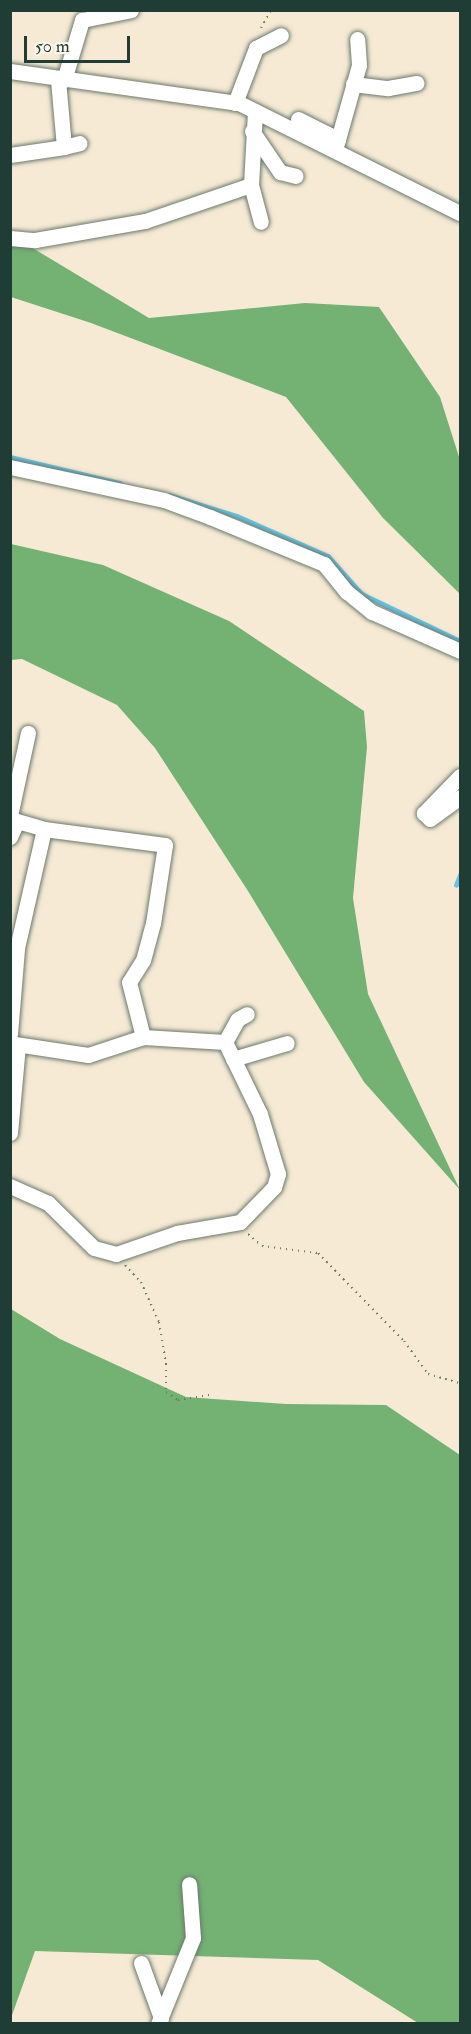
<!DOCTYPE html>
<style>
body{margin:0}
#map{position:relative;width:471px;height:2034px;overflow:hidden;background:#f6ead5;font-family:"IM FELL Double Pica",serif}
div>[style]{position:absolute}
.forest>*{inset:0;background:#74b274}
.stream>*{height:4.5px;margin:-2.25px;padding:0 2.25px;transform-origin:2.25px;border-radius:2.25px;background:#65c3e3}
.path>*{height:2px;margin-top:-1px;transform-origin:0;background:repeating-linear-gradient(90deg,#6a7a6c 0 1.5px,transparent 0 6px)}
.roads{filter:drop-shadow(0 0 2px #6a7a6c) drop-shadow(0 0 2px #6a7a6c)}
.minor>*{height:15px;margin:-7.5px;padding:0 7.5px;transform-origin:7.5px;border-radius:7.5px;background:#fff}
span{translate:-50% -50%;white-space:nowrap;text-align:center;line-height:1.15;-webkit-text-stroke:4.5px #fbf7ec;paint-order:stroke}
.frame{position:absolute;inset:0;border:12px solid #1f3d34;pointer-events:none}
.scale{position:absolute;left:24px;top:36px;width:106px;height:27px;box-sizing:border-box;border:3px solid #1f3d34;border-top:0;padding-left:8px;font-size:18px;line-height:21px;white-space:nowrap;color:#1f3d34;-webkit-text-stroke:4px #fbf7ec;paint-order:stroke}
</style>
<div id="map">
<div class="forest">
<div style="clip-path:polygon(11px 235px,149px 318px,305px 303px,379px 307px,440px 397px,460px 460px,460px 594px,383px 518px,286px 397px,91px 323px,11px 297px)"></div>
<div style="clip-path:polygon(11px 544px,103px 565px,229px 621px,364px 711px,367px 747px,353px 898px,368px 994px,460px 1190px,364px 1082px,248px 891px,155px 748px,117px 705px,22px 659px,11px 660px)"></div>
<div style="clip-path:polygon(11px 1309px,60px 1339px,186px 1397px,286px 1404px,386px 1405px,460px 1455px,460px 2023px,418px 2023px,318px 1960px,35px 1951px,11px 2018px)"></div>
</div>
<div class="stream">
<div style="left:10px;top:457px;width:113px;rotate:13.3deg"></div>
<div style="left:169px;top:495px;width:71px;rotate:17.2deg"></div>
<div style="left:237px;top:516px;width:99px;rotate:23.7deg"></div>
<div style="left:328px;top:556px;width:51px;rotate:48.2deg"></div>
<div style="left:362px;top:594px;width:109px;rotate:25.6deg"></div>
<div style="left:456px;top:885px;width:11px;rotate:-68deg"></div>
</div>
<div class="path">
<div style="left:261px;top:28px;width:21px;rotate:-61deg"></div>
<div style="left:248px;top:1234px;width:18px;rotate:41deg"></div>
<div style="left:262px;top:1246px;width:56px;rotate:7.1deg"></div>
<div style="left:318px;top:1253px;width:123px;rotate:45.7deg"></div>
<div style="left:404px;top:1341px;width:41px;rotate:54deg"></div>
<div style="left:428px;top:1374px;width:33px;rotate:16deg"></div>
<div style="left:125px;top:1265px;width:23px;rotate:47deg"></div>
<div style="left:141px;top:1282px;width:44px;rotate:65.8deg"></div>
<div style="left:159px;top:1322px;width:43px;rotate:80.5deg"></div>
<div style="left:166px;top:1364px;width:28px;rotate:90deg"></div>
<div style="left:166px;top:1392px;width:14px;rotate:34deg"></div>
<div style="left:178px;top:1400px;width:33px;rotate:-9deg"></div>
</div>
<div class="roads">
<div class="minor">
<div style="left:10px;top:71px;width:231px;rotate:8deg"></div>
<div style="left:239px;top:103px;width:247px;rotate:26.5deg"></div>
<div style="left:64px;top:80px;width:63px;rotate:-73.3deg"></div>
<div style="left:82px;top:20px;width:50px;rotate:-11.5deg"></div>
<div style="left:353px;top:84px;width:35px;rotate:7deg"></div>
<div style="left:388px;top:88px;width:29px;rotate:-10deg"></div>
<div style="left:235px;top:103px;width:59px;rotate:-69.1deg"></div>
<div style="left:256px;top:48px;width:28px;rotate:-27deg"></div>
<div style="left:298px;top:119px;width:45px;rotate:26.6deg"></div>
<div style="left:252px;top:131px;width:50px;rotate:55.7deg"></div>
<div style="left:280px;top:172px;width:16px;rotate:14deg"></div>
<div style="left:64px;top:147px;width:16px;rotate:-14deg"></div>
<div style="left:335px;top:150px;width:88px;rotate:-74.2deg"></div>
<div style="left:359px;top:65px;width:26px;rotate:-94deg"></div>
<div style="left:10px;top:155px;width:55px;rotate:-8.4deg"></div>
<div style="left:64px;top:147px;width:67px;rotate:-95.1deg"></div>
<div style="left:251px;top:185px;width:38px;rotate:75deg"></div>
<div style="left:10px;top:238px;width:25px;rotate:5deg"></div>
<div style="left:35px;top:240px;width:112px;rotate:-9.8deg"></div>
<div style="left:145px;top:221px;width:112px;rotate:-18.8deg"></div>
<div style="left:251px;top:185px;width:74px;rotate:-86.9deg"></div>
<div style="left:10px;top:467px;width:157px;rotate:12.1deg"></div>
<div style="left:164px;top:500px;width:49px;rotate:20.3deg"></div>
<div style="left:210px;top:517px;width:123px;rotate:22.4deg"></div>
<div style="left:324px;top:564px;width:36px;rotate:51deg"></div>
<div style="left:347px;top:592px;width:32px;rotate:39deg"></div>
<div style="left:372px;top:612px;width:96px;rotate:23.9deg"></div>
<div style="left:460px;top:776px;width:52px;rotate:134.2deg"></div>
<div style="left:424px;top:813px;width:8px;rotate:45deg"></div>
<div style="left:430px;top:819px;width:37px;rotate:-36deg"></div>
<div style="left:10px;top:816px;width:85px;rotate:-77.8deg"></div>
<div style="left:10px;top:819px;width:35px;rotate:16deg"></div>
<div style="left:44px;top:829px;width:122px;rotate:7.5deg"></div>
<div style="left:165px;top:845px;width:79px;rotate:98.7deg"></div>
<div style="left:153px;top:923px;width:38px;rotate:105deg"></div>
<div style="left:143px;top:960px;width:26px;rotate:122deg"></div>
<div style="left:129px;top:982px;width:57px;rotate:75.7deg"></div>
<div style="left:143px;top:1037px;width:58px;rotate:161.9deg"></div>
<div style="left:88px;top:1055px;width:79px;rotate:-171.3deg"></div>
<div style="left:10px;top:837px;width:17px;rotate:-66deg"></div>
<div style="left:10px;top:1034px;width:86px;rotate:-85.3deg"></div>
<div style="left:17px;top:948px;width:122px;rotate:-77.2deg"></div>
<div style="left:225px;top:1042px;width:26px;rotate:-61deg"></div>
<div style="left:238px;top:1019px;width:10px;rotate:-29deg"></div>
<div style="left:233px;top:1059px;width:56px;rotate:-16.5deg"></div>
<div style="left:10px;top:1133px;width:88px;rotate:-84.8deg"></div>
<div style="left:10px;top:1186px;width:42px;rotate:24.1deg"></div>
<div style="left:48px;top:1203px;width:64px;rotate:44.4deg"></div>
<div style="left:94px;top:1248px;width:23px;rotate:15deg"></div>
<div style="left:116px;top:1254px;width:65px;rotate:-19deg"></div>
<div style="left:177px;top:1233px;width:64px;rotate:-9.9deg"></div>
<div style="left:240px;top:1222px;width:49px;rotate:-45.8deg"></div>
<div style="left:274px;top:1187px;width:14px;rotate:-73deg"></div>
<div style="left:278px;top:1174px;width:63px;rotate:-106.7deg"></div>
<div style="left:260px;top:1114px;width:80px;rotate:-115.9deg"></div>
<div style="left:225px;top:1042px;width:82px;rotate:-176.5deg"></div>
<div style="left:141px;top:1963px;width:59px;rotate:70deg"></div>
<div style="left:158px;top:2024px;width:93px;rotate:-67.9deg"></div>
<div style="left:193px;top:1938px;width:54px;rotate:-94.2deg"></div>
</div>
</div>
<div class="frame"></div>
<div class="scale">50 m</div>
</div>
